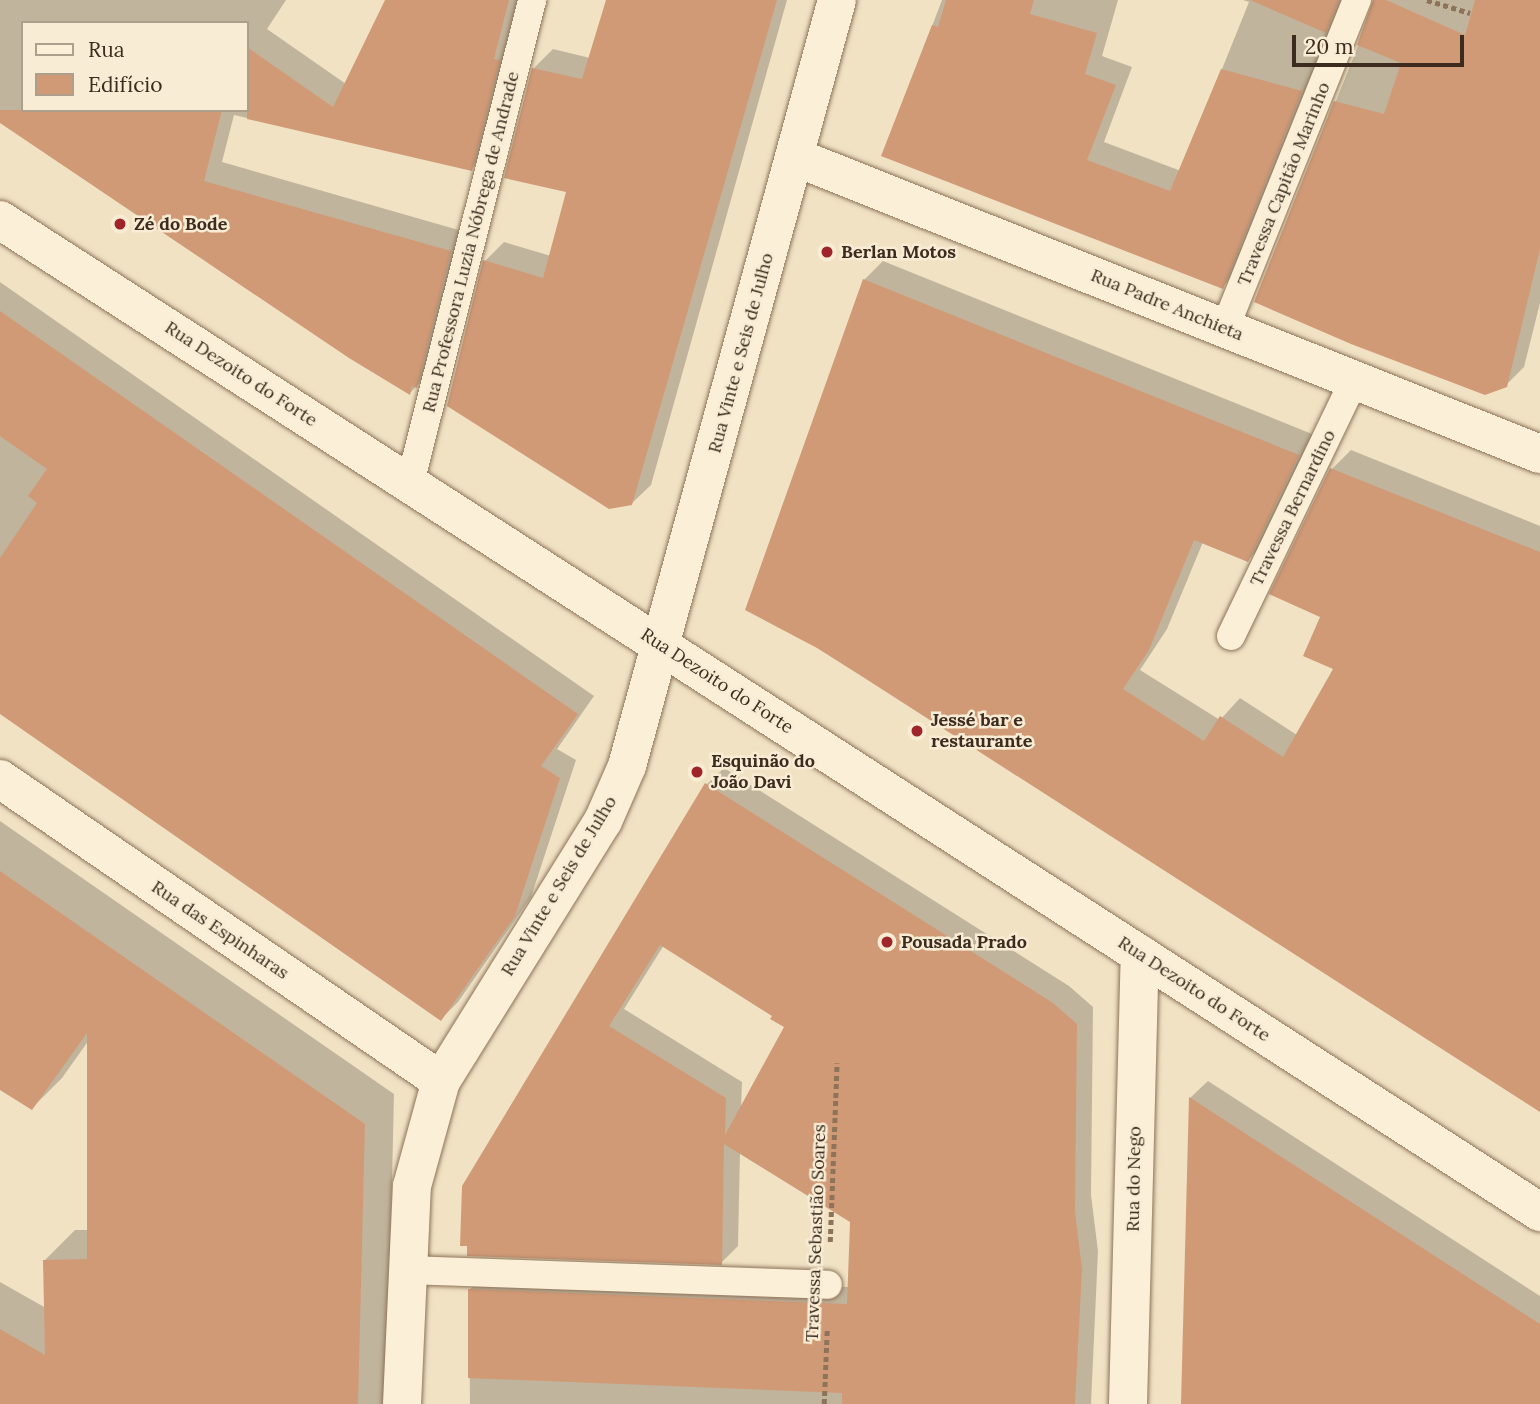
<!DOCTYPE html>
<meta charset="utf-8">
<style>
body{margin:0}
#map{position:relative;width:1540px;height:1404px;overflow:hidden;background:#f1e2c4;font-family:Lora,serif}
div>[style]{position:absolute}
.shadow>*{inset:0;background:#0003}
.building>*{inset:0;background:#d19a77}
.path>*{height:4.5px;margin-top:-2.25px;transform-origin:0;background:repeating-linear-gradient(90deg,#8d7359 0 5px,transparent 0 8.5px)}
.roads{filter:drop-shadow(0 0 2px #8d7359) drop-shadow(0 0 2px #8d7359)}
.service>*{height:28px;margin:-14px;padding:0 14px;transform-origin:14px;border-radius:14px;background:#fbefd8}
.minor>*{height:38px;margin:-19px;padding:0 19px;transform-origin:19px;border-radius:19px;background:#fbefd8}
.secondary>*{height:38px;margin:-19px;padding:0 19px;transform-origin:19px;border-radius:19px;background:#fbefd8}
.dots>*{width:19px;height:19px;translate:-50% -50%;box-sizing:border-box;border:4px solid #f8ecd4;border-radius:50%}
span{translate:-50% -50%;white-space:nowrap;text-align:center;line-height:1.15;-webkit-text-stroke:5px #f8ecd4;paint-order:stroke}
.street-label{font-size:18px;color:#3c2b1e}
.poi-label{font-size:18px;color:#3c2b1e;font-weight:700}
.left{translate:0 -50%;text-align:left}
.legend{position:absolute;left:21px;top:21px;width:228px;height:91px;box-sizing:border-box;background:#f8ecd4;border:2px solid #ad9f8b;margin:0;padding:9px 12px;list-style:none;font-size:21px;color:#3c2b1e}
.legend li{display:flex;align-items:center;gap:14px;height:35px}
.legend b{width:35px;border:2px solid #ad9f8b}
.scale{position:absolute;left:1292px;top:35px;width:172px;height:32px;box-sizing:border-box;border:4px solid #3c2b1e;border-top:0;padding-left:9px;font-size:21px;line-height:24px;white-space:nowrap;color:#3c2b1e;-webkit-text-stroke:5px #f8ecd4;paint-order:stroke}
</style>
<div id="map">
<div class="shadow">
<div style="clip-path:polygon(evenodd,0 0,286px 0,267px 29px,346px 84px,387px 0,522px 0,490px 150px,471px 169px,234px 115px,222px 162px,469px 233px,435px 367px,410px 393px,0 120px,0 0,23px 23px,247px 23px,247px 110px,23px 110px,23px 23px)"></div>
<div style="clip-path:polygon(608px 0,787px 0,651px 485px,631px 504px,485px 261px,504px 242px,551px 256px,568px 191px,534px 68px,553px 49px,590px 58px)"></div>
<div style="clip-path:polygon(942px 0,1118px 0,1102px 56px,1132px 67px,1104px 142px,1181px 171px,1249px 2px,1243px 0,1349px 0,1240px 269px,1222px 287px,883px 155px)"></div>
<div style="clip-path:polygon(1373px 0,1540px 0,1540px 303px,1524px 367px,1506px 385px,1256px 301px,1374px 6px)"></div>
<div style="clip-path:polygon(883px 261px,1317px 436px,1267px 541px,1248px 560px,1203px 542px,1167px 629px,1140px 670px,1220px 720px,1240px 698px,1297px 735px,1336px 668px,1322px 616px,1332px 469px,1351px 450px,1540px 526px,1540px 1111px,818px 647px,864px 280px)"></div>
<div style="clip-path:polygon(0 282px,594px 696px,557px 749px,576px 760px,531px 897px,458px 1002px,441px 1019px,0 711px)"></div>
<div style="clip-path:polygon(evenodd,724px 768px,1069px 986px,1093px 1007px,1091px 1195px,1098px 1251px,1091px 1404px,470px 1404px,469px 1290px,486px 1273px,849px 1287px,852px 1221px,740px 1152px,738px 1246px,721px 1263px,469px 1254px,707px 784px,724px 768px,664px 945px,775px 1015px,786px 1027px,741px 1109px,742px 1082px,624px 1009px,664px 945px)"></div>
<div style="clip-path:polygon(0 821px,394px 1094px,387px 1404px,0 1404px,0 1282px,46px 1308px,45px 1260px,75px 1230px,89px 1230px,89px 1040px,62px 1078px,32px 1108px,0 1089px)"></div>
<div style="clip-path:polygon(1208px 1081px,1540px 1296px,1540px 1404px,1182px 1404px,1190px 1098px)"></div>
</div>
<div class="building">
<div style="clip-path:polygon(385px 0,509px 0,494px 59px,500px 60px,472px 171px,247px 119px,247px 47px,333px 107px)"></div>
<div style="clip-path:polygon(606px 0,777px 0,632px 505px,609px 509px,447px 406px,483px 260px,543px 278px,566px 192px,504px 178px,532px 68px,582px 79px)"></div>
<div style="clip-path:polygon(946px 0,1034px 0,1030px 14px,1097px 33px,1085px 74px,1116px 85px,1087px 160px,1170px 191px,1221px 69px,1302px 91px,1223px 289px,881px 156px,932px 25px,938px 27px)"></div>
<div style="clip-path:polygon(1250px 0,1339px 0,1326px 33px)"></div>
<div style="clip-path:polygon(1373px 0,1386px 0,1465px 35px,1475px 0,1540px 0,1540px 249px,1507px 387px,1485px 395px,1351px 344px,1254px 302px,1334px 101px,1384px 114px,1401px 63px,1357px 45px)"></div>
<div style="clip-path:polygon(0 110px,222px 110px,204px 181px,451px 251px,417px 388px,412px 386px,410px 395px,349px 358px,0 123px)"></div>
<div style="clip-path:polygon(863px 279px,1299px 455px,1248px 562px,1194px 540px,1149px 650px,1123px 689px,1204px 741px,1220px 716px,1283px 757px,1333px 669px,1303px 656px,1320px 617px,1269px 594px,1330px 468px,1540px 552px,1540px 1112px,866px 679px,817px 648px,745px 610px)"></div>
<div style="clip-path:polygon(0 311px,578px 714px,541px 766px,560px 778px,515px 916px,441px 1021px,0 714px,0 558px,37px 503px,28px 496px,47px 469px,0 436px)"></div>
<div style="clip-path:polygon(evenodd,705px 783px,1053px 1003px,1077px 1024px,1075px 1212px,1082px 1269px,1075px 1404px,842px 1404px,842px 1393px,468px 1378px,468px 1289px,847px 1304px,850px 1222px,724px 1144px,722px 1265px,467px 1256px,467px 1246px,460px 1246px,462px 1186px,705px 783px,660px 945px,772px 1016px,770px 1019px,784px 1027px,725px 1135px,726px 1098px,609px 1026px,660px 945px)"></div>
<div style="clip-path:polygon(0 871px,365px 1124px,358px 1404px,0 1404px,0 1329px,45px 1355px,43px 1260px,87px 1259px,87px 1033px,32px 1110px,0 1090px)"></div>
<div style="clip-path:polygon(1189px 1097px,1540px 1324px,1540px 1404px,1181px 1404px)"></div>
</div>
<div class="path">
<div style="left:1427px;top:0;width:45px;rotate:16.8deg"></div>
<div style="left:830px;top:1242px;width:179px;rotate:-87.8deg"></div>
<div style="left:824px;top:1404px;width:76px;rotate:-87.7deg"></div>
</div>
<div class="roads">
<div class="service">
<div style="left:1225px;top:328px;width:354px;rotate:-68.1deg"></div>
<div style="left:410px;top:483px;width:498px;rotate:-75.8deg"></div>
<div style="left:1231px;top:636px;width:284px;rotate:-64.3deg"></div>
<div style="left:407px;top:1270px;width:421px;rotate:2deg"></div>
</div>
<div class="minor">
<div style="left:795px;top:157px;width:802px;rotate:21.74deg"></div>
<div style="left:0;top:779px;width:534px;rotate:34.4deg"></div>
<div style="left:402px;top:1404px;width:218px;rotate:-87.4deg"></div>
<div style="left:412px;top:1186px;width:109px;rotate:-74.6deg"></div>
<div style="left:441px;top:1081px;width:306px;rotate:-58.1deg"></div>
<div style="left:603px;top:821px;width:60px;rotate:-66.4deg"></div>
<div style="left:627px;top:766px;width:794px;rotate:-74.67deg"></div>
<div style="left:1128px;top:1404px;width:450px;rotate:-88.5deg"></div>
</div>
<div class="secondary">
<div style="left:0;top:220px;width:1832px;rotate:32.79deg"></div>
</div>
</div>
<div class="dots">
<div style="left:120px;top:224px;background:#a0252a"></div>
<div style="left:827px;top:252px;background:#a0252a"></div>
<div style="left:917px;top:731px;background:#a0252a"></div>
<div style="left:697px;top:772px;background:#a0252a"></div>
<div style="left:887px;top:942px;background:#a0252a"></div>
</div>
<div class="street-label">
<span style="left:1284px;top:184px;rotate:-68deg">Travessa Capitão Marinho</span>
<span style="left:471px;top:242px;rotate:-76deg">Rua Professora Luzia Nóbrega de Andrade</span>
<span style="left:1167px;top:305px;rotate:22deg">Rua Padre Anchieta</span>
<span style="left:741px;top:353px;rotate:-75deg">Rua Vinte e Seis de Julho</span>
<span style="left:241px;top:374px;rotate:33deg">Rua Dezoito do Forte</span>
<span style="left:1293px;top:508px;rotate:-64deg">Travessa Bernardino</span>
<span style="left:717px;top:681px;rotate:33deg">Rua Dezoito do Forte</span>
<span style="left:559px;top:886px;rotate:-59deg">Rua Vinte e Seis de Julho</span>
<span style="left:220px;top:930px;rotate:34deg">Rua das Espinharas</span>
<span style="left:1194px;top:989px;rotate:33deg">Rua Dezoito do Forte</span>
<span style="left:1134px;top:1179px;rotate:-89deg">Rua do Nego</span>
<span style="left:816px;top:1233px;rotate:-88deg">Travessa Sebastião Soares</span>
</div>
<div class="poi-label">
<span class="left" style="left:134px;top:224px">Zé do Bode</span>
<span class="left" style="left:841px;top:252px">Berlan Motos</span>
<span class="left" style="left:931px;top:731px">Jessé bar e<br>restaurante</span>
<span class="left" style="left:711px;top:772px">Esquinão do<br>João Davi</span>
<span class="left" style="left:901px;top:942px">Pousada Prado</span>
</div>
<ul class="legend">
<li><b style="height:9px;background:#fbefd8"></b>Rua</li>
<li><b style="height:19px;background:#d19a77"></b>Edifício</li>
</ul>
<div class="scale">20 m</div>
</div>
